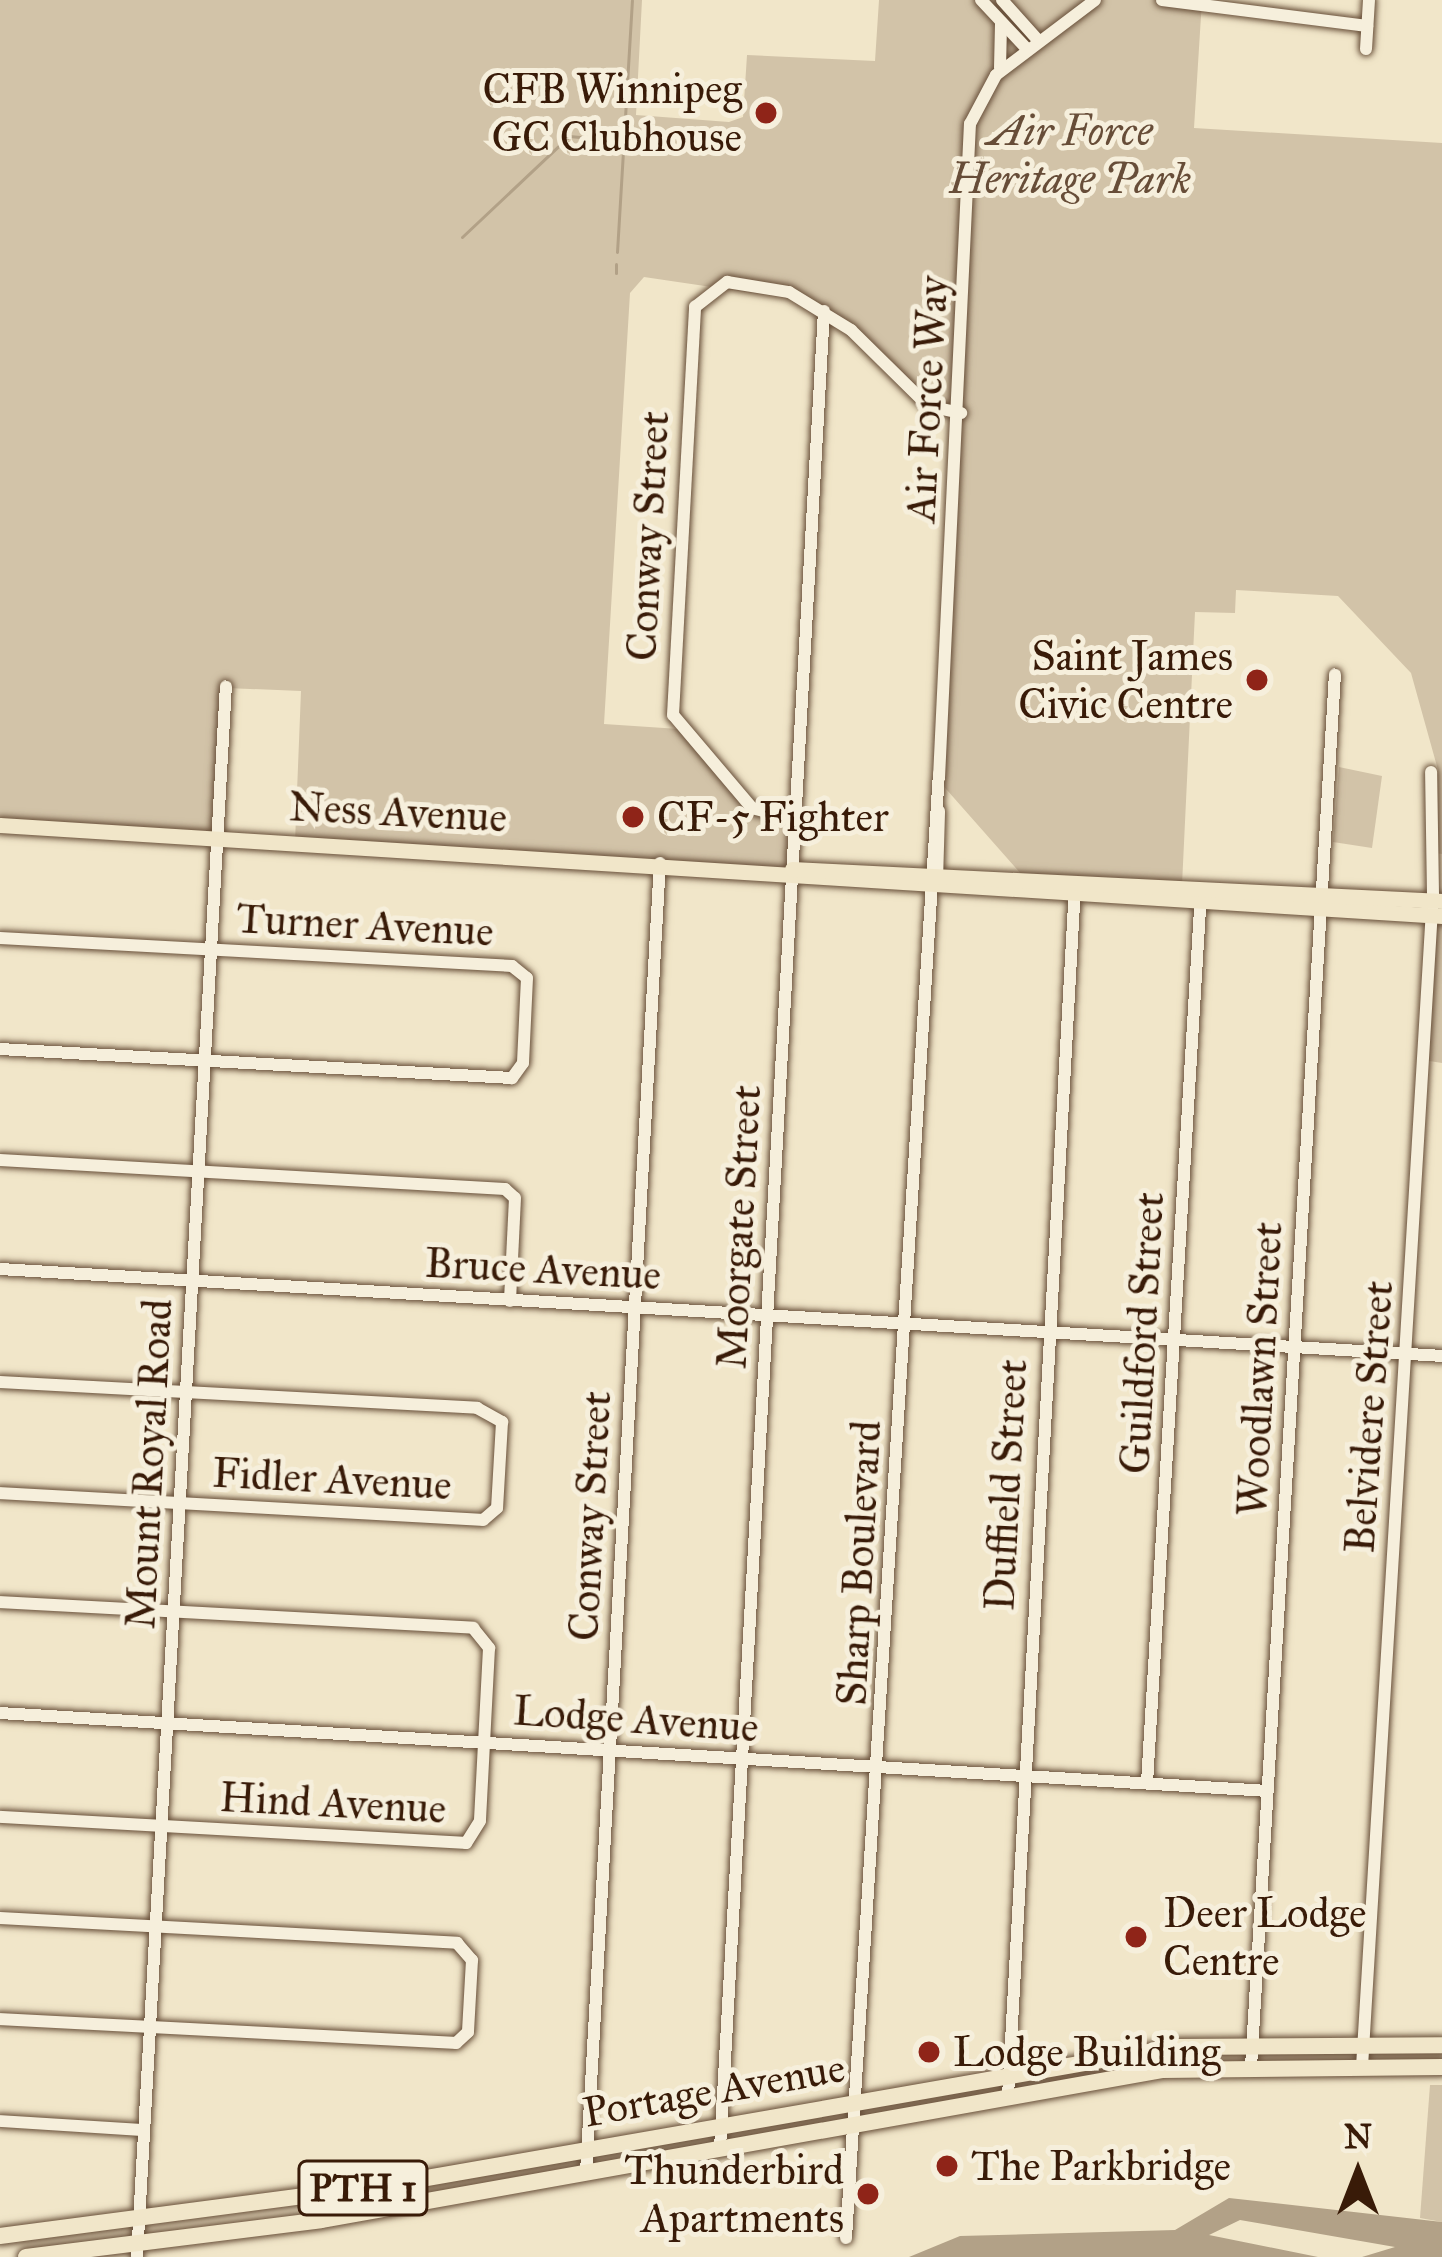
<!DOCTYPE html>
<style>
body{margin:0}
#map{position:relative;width:1442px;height:2257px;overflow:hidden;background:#f1e6c9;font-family:"IM FELL Great Primer",serif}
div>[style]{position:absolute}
.green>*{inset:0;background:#d2c3a8}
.water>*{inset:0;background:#b2a187}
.stream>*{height:3px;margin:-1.5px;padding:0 1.5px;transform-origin:1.5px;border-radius:1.5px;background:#b2a187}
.roads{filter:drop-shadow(0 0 3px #674e38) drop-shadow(0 0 3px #674e38)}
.minor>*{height:12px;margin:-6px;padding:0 6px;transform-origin:6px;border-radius:6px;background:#f6efdc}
.major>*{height:15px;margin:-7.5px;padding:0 7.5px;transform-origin:7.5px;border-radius:7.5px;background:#f1e6c9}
.highway>*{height:16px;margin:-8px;padding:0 8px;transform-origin:8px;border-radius:8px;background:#f1e6c9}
.dots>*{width:33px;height:33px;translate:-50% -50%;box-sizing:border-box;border:6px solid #f6efdc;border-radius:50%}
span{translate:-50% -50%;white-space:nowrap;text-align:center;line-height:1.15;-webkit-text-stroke:10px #f6efdc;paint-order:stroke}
.shield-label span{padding:3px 9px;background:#f6efdc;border:3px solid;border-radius:9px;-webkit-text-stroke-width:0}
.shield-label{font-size:39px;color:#391b08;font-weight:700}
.poi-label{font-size:42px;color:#391b08}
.right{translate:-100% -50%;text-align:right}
.left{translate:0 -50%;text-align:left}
.park-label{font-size:42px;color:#674d38;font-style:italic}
.street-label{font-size:42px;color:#391b08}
.north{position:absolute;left:1298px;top:2113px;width:120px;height:120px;-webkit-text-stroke:9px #f6efdc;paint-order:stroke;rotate:0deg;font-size:33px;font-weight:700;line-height:48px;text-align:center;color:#391b08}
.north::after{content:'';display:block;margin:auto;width:42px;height:54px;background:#391b08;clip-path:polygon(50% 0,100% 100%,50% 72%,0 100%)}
</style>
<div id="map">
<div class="green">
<div style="clip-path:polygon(0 0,642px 0,636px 115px,729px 122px,743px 117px,747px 55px,875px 61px,879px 0,1202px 0,1194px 128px,1442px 143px,1442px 854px,1434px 853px,1438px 770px,1411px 673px,1338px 596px,1236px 590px,1235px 613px,1195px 612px,1182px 885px,1021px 874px,939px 781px,961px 414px,941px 412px,807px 301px,644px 277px,630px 293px,604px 724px,679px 729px,743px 799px,795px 819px,792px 869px,295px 842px,301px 691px,226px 688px,218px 837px,0 824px)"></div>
<div style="clip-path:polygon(1339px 767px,1382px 776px,1372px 848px,1333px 842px)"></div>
<div style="clip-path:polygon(1432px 915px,1442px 916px,1442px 1063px,1423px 1060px)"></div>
<div style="clip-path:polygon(1430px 2085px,1442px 2085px,1442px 2222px,1420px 2218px)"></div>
</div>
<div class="water">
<div style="clip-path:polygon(1229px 2198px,1442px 2222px,1442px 2257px,1362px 2257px,1395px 2247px,1240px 2220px,1209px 2235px,1318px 2257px,909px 2257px,960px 2236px,1175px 2230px)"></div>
</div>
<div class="stream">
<div style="left:462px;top:237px;width:147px;rotate:-43.3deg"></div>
<div style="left:569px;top:136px;width:54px;rotate:5.3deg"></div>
<div style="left:617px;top:252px;width:252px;rotate:-86.6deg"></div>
<div style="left:616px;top:273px;width:9px;rotate:-90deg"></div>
</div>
<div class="roads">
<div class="minor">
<div style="left:981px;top:0;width:67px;rotate:46.8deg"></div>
<div style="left:1002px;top:0;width:52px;rotate:48.1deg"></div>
<div style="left:1162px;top:0;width:207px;rotate:7.2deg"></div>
<div style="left:1366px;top:49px;width:49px;rotate:-86.5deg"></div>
<div style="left:1000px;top:68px;width:44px;rotate:-88.7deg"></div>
<div style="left:939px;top:778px;width:655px;rotate:-87.29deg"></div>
<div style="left:970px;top:124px;width:55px;rotate:-62deg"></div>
<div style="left:996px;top:75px;width:124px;rotate:-37.1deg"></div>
<div style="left:795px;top:819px;width:44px;rotate:-165.7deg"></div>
<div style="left:752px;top:808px;width:122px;rotate:-130.3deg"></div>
<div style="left:673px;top:715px;width:409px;rotate:-86.9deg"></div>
<div style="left:695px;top:307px;width:41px;rotate:-38deg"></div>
<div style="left:727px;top:282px;width:63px;rotate:9.2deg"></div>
<div style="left:789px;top:292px;width:73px;rotate:31.5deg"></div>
<div style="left:851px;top:330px;width:108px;rotate:44.6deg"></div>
<div style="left:928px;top:406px;width:34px;rotate:12deg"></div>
<div style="left:937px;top:880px;width:69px;rotate:-88.3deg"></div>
<div style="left:0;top:938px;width:513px;rotate:3.13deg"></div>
<div style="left:512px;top:966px;width:19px;rotate:39deg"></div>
<div style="left:527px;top:978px;width:85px;rotate:92.7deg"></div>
<div style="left:523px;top:1063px;width:19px;rotate:126deg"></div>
<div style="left:512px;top:1078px;width:513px;rotate:-176.76deg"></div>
<div style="left:0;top:1160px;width:506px;rotate:3.29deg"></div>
<div style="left:505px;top:1189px;width:13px;rotate:42deg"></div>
<div style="left:515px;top:1198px;width:103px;rotate:92.8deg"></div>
<div style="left:0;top:1269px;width:1445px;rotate:3.45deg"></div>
<div style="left:0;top:1382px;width:478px;rotate:3.1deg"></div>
<div style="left:477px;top:1408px;width:29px;rotate:29deg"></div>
<div style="left:502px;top:1422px;width:86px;rotate:93.3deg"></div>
<div style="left:497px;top:1508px;width:18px;rotate:139deg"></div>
<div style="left:483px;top:1520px;width:484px;rotate:-176.8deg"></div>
<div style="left:0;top:1602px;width:474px;rotate:3.1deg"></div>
<div style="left:473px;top:1628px;width:26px;rotate:51deg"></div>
<div style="left:489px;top:1648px;width:173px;rotate:93deg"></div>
<div style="left:480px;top:1821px;width:26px;rotate:122deg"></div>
<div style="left:466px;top:1843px;width:467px;rotate:-176.8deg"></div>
<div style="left:0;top:1713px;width:1270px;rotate:3.52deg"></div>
<div style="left:1147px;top:1783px;width:892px;rotate:-86.53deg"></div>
<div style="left:0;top:1918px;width:458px;rotate:3.1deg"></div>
<div style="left:457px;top:1943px;width:23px;rotate:49deg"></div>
<div style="left:472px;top:1960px;width:72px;rotate:93.2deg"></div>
<div style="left:468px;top:2032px;width:16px;rotate:137deg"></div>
<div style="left:456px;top:2043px;width:457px;rotate:-177deg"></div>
<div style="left:1251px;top:2067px;width:1395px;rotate:-86.55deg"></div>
<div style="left:1362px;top:2067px;width:1175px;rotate:-86.54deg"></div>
<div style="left:1433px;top:894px;width:122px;rotate:-90.9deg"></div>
<div style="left:1008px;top:2096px;width:1212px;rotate:-86.83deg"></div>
<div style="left:0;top:2121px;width:144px;rotate:3.6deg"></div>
<div style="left:720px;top:2148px;width:1840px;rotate:-86.76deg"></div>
<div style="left:586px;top:2173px;width:1312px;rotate:-86.77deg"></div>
<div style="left:846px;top:2238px;width:1467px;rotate:-86.37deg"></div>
<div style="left:137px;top:2257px;width:1573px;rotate:-86.76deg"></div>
</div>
<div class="major">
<div style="left:0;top:825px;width:1445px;rotate:3.61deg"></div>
<div style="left:792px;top:869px;width:651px;rotate:2.82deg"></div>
</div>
<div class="highway">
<div style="left:0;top:2236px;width:384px;rotate:-7.5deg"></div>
<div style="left:381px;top:2186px;width:808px;rotate:-9.91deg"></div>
<div style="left:1177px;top:2047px;width:265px;rotate:-0.4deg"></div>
<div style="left:26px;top:2257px;width:297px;rotate:-7.1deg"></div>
<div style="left:321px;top:2220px;width:854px;rotate:-10.11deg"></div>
<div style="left:1162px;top:2070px;width:280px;rotate:-0.6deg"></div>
</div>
</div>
<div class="dots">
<div style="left:766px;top:113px;background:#8f2418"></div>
<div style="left:1257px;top:680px;background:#8f2418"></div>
<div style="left:633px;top:817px;background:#8f2418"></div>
<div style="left:1136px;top:1937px;background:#8f2418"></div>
<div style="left:929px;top:2052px;background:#8f2418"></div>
<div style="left:947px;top:2166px;background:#8f2418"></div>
<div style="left:868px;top:2194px;background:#8f2418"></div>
</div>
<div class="shield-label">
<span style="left:363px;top:2188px">PTH 1</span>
</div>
<div class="poi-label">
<span class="right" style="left:742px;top:113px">CFB Winnipeg<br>GC Clubhouse</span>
<span class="right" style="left:1233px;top:680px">Saint James<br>Civic Centre</span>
<span class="left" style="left:657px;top:817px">CF-5 Fighter</span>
<span class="left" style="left:1163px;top:1937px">Deer Lodge<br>Centre</span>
<span class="left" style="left:953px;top:2052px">Lodge Building</span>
<span class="left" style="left:971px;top:2166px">The Parkbridge</span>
<span class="right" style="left:844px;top:2194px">Thunderbird<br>Apartments</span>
</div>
<div class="park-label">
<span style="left:1070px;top:155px">Air Force<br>Heritage Park</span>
</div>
<div class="street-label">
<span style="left:927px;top:399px;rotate:-87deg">Air Force Way</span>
<span style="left:648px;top:536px;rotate:-87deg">Conway Street</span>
<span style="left:398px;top:812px;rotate:3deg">Ness Avenue</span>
<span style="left:365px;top:925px;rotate:3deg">Turner Avenue</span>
<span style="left:739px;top:1227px;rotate:-87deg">Moorgate Street</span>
<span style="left:543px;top:1269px;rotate:3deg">Bruce Avenue</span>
<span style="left:1142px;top:1333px;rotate:-87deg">Guildford Street</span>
<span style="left:1260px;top:1369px;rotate:-87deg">Woodlawn Street</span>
<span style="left:1369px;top:1417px;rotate:-86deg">Belvidere Street</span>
<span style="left:149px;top:1464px;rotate:-87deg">Mount Royal Road</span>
<span style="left:332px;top:1479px;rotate:3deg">Fidler Avenue</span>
<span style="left:1006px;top:1485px;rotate:-87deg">Duffield Street</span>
<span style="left:590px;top:1516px;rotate:-87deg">Conway Street</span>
<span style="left:859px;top:1563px;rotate:-87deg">Sharp Boulevard</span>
<span style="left:636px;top:1719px;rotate:4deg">Lodge Avenue</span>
<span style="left:333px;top:1803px;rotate:3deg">Hind Avenue</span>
<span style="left:714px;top:2090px;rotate:-10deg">Portage Avenue</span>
</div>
<div class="north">N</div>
</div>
